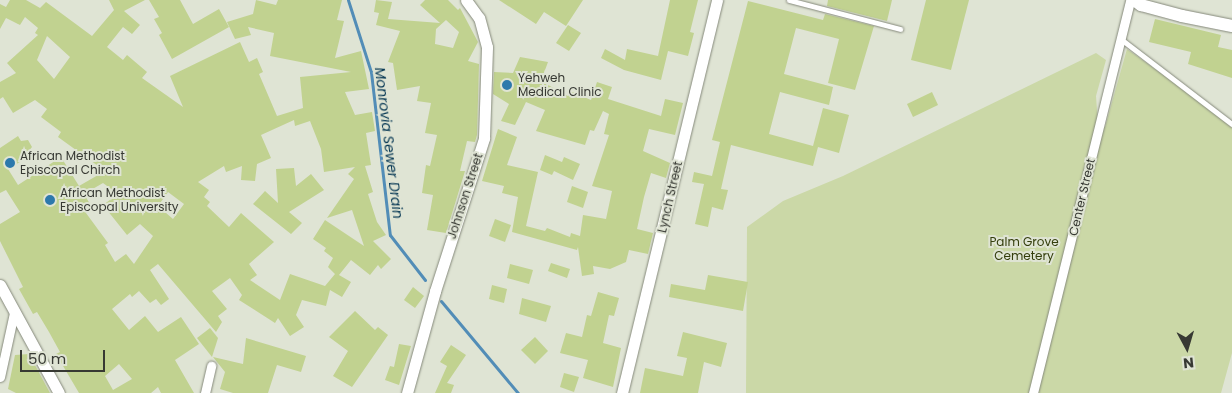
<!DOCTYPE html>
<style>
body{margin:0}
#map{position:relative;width:1232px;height:393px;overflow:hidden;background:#dfe4d4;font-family:Poppins,sans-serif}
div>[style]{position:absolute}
.green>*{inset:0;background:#cbd8a7}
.stream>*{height:3px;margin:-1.5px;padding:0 1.5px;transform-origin:1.5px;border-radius:1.5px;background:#528db7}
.building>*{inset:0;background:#c1d290}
.roads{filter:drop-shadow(0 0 1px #85897b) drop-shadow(0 0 1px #85897b)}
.service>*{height:4.5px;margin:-2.25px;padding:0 2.25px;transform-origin:2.25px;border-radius:2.25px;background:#fff}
.minor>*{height:9px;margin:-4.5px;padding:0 4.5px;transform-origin:4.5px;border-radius:4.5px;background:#fff}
.tertiary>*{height:11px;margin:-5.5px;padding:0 5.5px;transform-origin:5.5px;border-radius:5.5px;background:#fff}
.secondary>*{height:12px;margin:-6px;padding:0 6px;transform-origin:6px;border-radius:6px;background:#fff}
.dots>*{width:14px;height:14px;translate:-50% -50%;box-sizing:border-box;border:2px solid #dfe4d4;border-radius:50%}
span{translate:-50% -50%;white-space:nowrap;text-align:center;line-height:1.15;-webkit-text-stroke:4px #dfe4d4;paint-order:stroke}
.poi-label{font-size:12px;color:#373933}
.left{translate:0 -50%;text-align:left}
.street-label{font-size:12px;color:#373933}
.park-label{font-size:12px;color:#343e0c}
.water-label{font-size:14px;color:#023451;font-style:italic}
.north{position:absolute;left:1162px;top:323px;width:50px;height:50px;-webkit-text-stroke:4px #dfe4d4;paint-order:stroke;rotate:174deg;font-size:14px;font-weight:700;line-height:20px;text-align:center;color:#373933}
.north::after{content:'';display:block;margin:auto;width:18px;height:22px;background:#373933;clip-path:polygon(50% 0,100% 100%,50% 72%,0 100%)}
.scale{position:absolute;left:20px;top:350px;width:85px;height:22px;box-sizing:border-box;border:2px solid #373933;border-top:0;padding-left:6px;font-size:15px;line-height:18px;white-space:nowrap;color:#373933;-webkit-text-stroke:4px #dfe4d4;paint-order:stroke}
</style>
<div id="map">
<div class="green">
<div style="clip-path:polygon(1127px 49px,1232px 124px,1232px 353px,1221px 393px,746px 393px,747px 227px,783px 201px,843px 176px,1096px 53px,1106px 60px,1096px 96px,1098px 125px,1105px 127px)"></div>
</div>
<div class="stream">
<div style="left:348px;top:0;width:76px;rotate:72.3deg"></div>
<div style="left:371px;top:72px;width:164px;rotate:83.4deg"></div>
<div style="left:390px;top:235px;width:57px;rotate:52.1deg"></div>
<div style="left:441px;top:301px;width:120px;rotate:50.1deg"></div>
</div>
<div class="building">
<div style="clip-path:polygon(evenodd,10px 0,26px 0,40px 8px,46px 2px,92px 36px,114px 10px,109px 0,145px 0,124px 11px,140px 25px,132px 34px,123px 27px,107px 47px,123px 60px,127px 55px,147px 72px,142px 78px,183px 107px,170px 76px,240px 42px,249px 62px,257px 58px,263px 72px,259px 74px,277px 116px,303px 108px,300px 77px,351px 72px,270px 56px,274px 33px,248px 27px,251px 35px,235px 39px,227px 22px,253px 14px,256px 0,276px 5px,278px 0,342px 0,337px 20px,344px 21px,335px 58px,361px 51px,369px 89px,345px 92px,355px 115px,372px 112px,375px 131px,366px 133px,371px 165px,365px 166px,373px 192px,368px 194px,377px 222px,386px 235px,373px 241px,391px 259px,381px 269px,378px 265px,370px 275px,351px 260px,339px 275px,351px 282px,342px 297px,330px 290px,326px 306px,302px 300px,296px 315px,304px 327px,290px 336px,278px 318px,275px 323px,239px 300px,242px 295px,230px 278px,212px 291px,227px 309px,218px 316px,222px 322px,216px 332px,158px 264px,150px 270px,169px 299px,161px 305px,156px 299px,150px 303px,139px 291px,132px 297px,130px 294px,112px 309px,129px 330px,145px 316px,158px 332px,181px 317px,199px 344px,175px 360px,194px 393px,161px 393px,158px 387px,151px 393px,79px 393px,56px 354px,60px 352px,49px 332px,37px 312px,33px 314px,19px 289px,23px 287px,0 241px,0 224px,20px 212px,6px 190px,0 193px,0 148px,18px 136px,21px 141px,28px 140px,32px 147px,28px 152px,30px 156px,8px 169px,18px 185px,61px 157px,79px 186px,105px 171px,58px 137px,61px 132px,41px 117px,47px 109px,35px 100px,13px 113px,3px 97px,0 99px,0 82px,16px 73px,7px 63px,38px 35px,35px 33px,38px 28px,25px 17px,20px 25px,6px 18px,0 29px,0 4px,6px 7px,10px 0,47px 36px,70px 57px,54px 79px,37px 60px,47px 36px,10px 0,294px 120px,295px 126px,310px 121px,321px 149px,324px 172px,355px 167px,348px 174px,354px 179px,327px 218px,352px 210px,364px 246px,325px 220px,313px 239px,326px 248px,324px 251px,333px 258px,328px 267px,335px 274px,325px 286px,290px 274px,280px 300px,250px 280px,257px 275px,249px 264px,274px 242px,241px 213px,229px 227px,207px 206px,210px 202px,204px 197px,209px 190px,198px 182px,224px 166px,226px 172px,242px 166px,241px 180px,255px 181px,257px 164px,271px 158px,261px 135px,294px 120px,10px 0,103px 183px,118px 194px,103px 205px,127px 235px,140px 224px,153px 236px,134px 264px,126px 254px,115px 262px,105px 245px,108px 243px,86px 213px,93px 209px,84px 194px,103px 183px,10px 0,168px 192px,184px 204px,173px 219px,158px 206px,168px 192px,10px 0,119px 364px,132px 379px,113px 390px,105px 376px,119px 364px)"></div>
<div style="clip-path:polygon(149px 0,180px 0,193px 24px,219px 9px,229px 27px,172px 59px,159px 35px,162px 33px,154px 19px,159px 17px)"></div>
<div style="clip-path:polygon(evenodd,376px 0,392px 2px,388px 19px,440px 23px,420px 5px,425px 0,448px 0,458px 10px,460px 8px,478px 42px,468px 61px,479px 64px,477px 135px,475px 142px,467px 141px,460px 171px,465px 171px,446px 233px,427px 230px,433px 195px,422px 193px,426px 165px,430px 166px,437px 135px,425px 133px,431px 103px,417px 101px,420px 86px,397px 90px,393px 63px,388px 62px,400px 31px,376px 25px,379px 13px,374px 12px,376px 0,446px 20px,459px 32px,453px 48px,435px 44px,436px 29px,446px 20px)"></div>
<div style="clip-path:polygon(499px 0,583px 0,566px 26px,544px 12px,536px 24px)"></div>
<div style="clip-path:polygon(670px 0,698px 0,690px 32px,694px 33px,688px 56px,668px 51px,661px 80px,624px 70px,601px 58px,605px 49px,625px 60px,627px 49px,658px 56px)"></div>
<div style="clip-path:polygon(828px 0,892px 0,887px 21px,827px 6px)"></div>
<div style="clip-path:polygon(926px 0,969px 0,951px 70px,911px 60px)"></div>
<div style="clip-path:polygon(748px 1px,823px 20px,825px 14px,874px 26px,855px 90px,828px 83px,839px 39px,796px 28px,784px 74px,833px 87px,829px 105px,780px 92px,769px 134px,813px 146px,823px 108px,849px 115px,839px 153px,818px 147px,813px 166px,731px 145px,721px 189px,728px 190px,723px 210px,712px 207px,708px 227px,695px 224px,704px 184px,692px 182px,694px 172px,712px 176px,720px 142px,712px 140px)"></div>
<div style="clip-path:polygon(1155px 19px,1221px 35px,1218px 47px,1232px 50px,1232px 78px,1188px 64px,1191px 52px,1149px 42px)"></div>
<div style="clip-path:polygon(568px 25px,581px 33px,569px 51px,556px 43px)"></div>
<div style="clip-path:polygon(520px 57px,548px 62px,541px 81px,568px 96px,570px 91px,591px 100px,597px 82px,612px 87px,608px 99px,661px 116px,665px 99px,683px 103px,675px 135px,649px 129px,643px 151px,670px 163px,666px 178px,651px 173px,644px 197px,637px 229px,653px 233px,648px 254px,629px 250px,626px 262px,610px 269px,593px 266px,594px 274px,582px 276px,578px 247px,577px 250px,512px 232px,518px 197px,502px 193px,504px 186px,482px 181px,498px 129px,517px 137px,507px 165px,538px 172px,526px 226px,545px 231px,547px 228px,570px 237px,571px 233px,580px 236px,583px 215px,606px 219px,612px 191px,592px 186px,609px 135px,604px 134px,609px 114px,603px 111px,594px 131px,590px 130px,585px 145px,536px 131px,545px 110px,526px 102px,515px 125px,501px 121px,509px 104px,493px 94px,494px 72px,513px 73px)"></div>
<div style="clip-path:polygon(932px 92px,938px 105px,913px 117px,907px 104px)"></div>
<div style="clip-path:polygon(545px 155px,562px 162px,564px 157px,580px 164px,573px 180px,554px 171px,552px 175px,540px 170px)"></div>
<div style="clip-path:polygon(294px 168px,296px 186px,311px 174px,324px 190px,289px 212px,302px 223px,291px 234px,253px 204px,265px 191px,278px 203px,276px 169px)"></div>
<div style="clip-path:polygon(572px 186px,588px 192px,583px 208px,567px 202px)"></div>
<div style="clip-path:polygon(495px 219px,511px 225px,505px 242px,489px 236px)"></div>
<div style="clip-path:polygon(551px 263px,570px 269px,567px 278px,548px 271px)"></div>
<div style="clip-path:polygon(510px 264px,533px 270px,529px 284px,507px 278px)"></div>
<div style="clip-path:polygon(708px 275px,748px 282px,743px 311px,669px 297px,671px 284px,705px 290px)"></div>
<div style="clip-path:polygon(492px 285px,507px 289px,504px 303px,489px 299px)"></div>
<div style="clip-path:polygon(413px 287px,424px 296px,415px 308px,404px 300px)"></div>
<div style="clip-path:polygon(598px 292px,619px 298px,614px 316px,609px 315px,603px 343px,621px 348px,613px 387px,583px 378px,588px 360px,560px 353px,566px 333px,582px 337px,587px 315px,591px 316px)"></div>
<div style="clip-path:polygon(522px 298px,551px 306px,546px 322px,519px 314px)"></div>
<div style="clip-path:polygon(355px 311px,375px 330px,378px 327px,388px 335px,352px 387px,333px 376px,348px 351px,329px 337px)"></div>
<div style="clip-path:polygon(210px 328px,218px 338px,212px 357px,197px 338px)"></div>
<div style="clip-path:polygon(683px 332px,727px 343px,721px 367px,704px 362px,698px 393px,640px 393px,645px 368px,683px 376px,687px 358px,677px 356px)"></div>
<div style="clip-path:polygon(535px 337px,548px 351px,535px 364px,521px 350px)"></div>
<div style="clip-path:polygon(246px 338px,306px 356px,301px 372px,277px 365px,268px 393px,233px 393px,220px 389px,225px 372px,213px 357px,243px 364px)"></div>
<div style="clip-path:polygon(399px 344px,411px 346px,399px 385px,385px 380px,390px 366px,394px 367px)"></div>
<div style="clip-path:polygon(451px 345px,466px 355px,447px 383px,454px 385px,451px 393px,435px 393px,447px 366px,440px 362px)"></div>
<div style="clip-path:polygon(29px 354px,50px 393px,16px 393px,8px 389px,15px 355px)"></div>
<div style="clip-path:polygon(564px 373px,579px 377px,574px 392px,560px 387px)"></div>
</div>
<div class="roads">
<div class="service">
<div style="left:789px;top:0;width:115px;rotate:14.6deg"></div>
<div style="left:1121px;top:39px;width:140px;rotate:37.4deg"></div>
</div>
<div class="minor">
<div style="left:0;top:377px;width:66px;rotate:-77.7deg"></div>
<div style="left:205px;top:393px;width:28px;rotate:-77deg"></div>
<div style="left:1033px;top:393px;width:405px;rotate:-76.1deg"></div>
</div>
<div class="tertiary">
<div style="left:0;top:285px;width:123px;rotate:61.4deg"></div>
<div style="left:407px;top:393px;width:106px;rotate:-74.6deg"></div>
<div style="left:435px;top:291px;width:161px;rotate:-72.2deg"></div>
<div style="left:484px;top:138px;width:91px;rotate:-88.1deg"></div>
<div style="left:487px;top:47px;width:30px;rotate:-105deg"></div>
<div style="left:479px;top:18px;width:22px;rotate:-126deg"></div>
<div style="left:622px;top:393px;width:404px;rotate:-76.4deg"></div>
</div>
<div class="secondary">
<div style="left:1134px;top:0;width:9px;rotate:36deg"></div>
<div style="left:1141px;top:5px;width:42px;rotate:15deg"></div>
<div style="left:1182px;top:16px;width:51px;rotate:11.3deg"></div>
</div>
</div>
<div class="dots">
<div style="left:507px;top:85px;background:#2d79ac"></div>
<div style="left:10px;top:163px;background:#2d79ac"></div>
<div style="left:50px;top:200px;background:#2d79ac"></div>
</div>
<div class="poi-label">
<span class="left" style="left:518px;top:85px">Yehweh<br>Medical Clinic</span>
<span class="left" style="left:20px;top:163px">African Methodist<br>Episcopal Chirch</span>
<span class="left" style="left:60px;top:200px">African Methodist<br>Episcopal University</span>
</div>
<div class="street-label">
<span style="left:465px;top:196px;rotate:-72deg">Johnson Street</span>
<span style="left:670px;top:197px;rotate:-77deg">Lynch Street</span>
<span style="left:1082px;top:197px;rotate:-77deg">Center Street</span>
</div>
<div class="park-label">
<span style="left:1024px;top:249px">Palm Grove<br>Cemetery</span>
</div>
<div class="water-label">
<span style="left:389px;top:143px;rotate:83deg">Monrovia Sewer Drain</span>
</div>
<div class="north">N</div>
<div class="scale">50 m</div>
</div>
